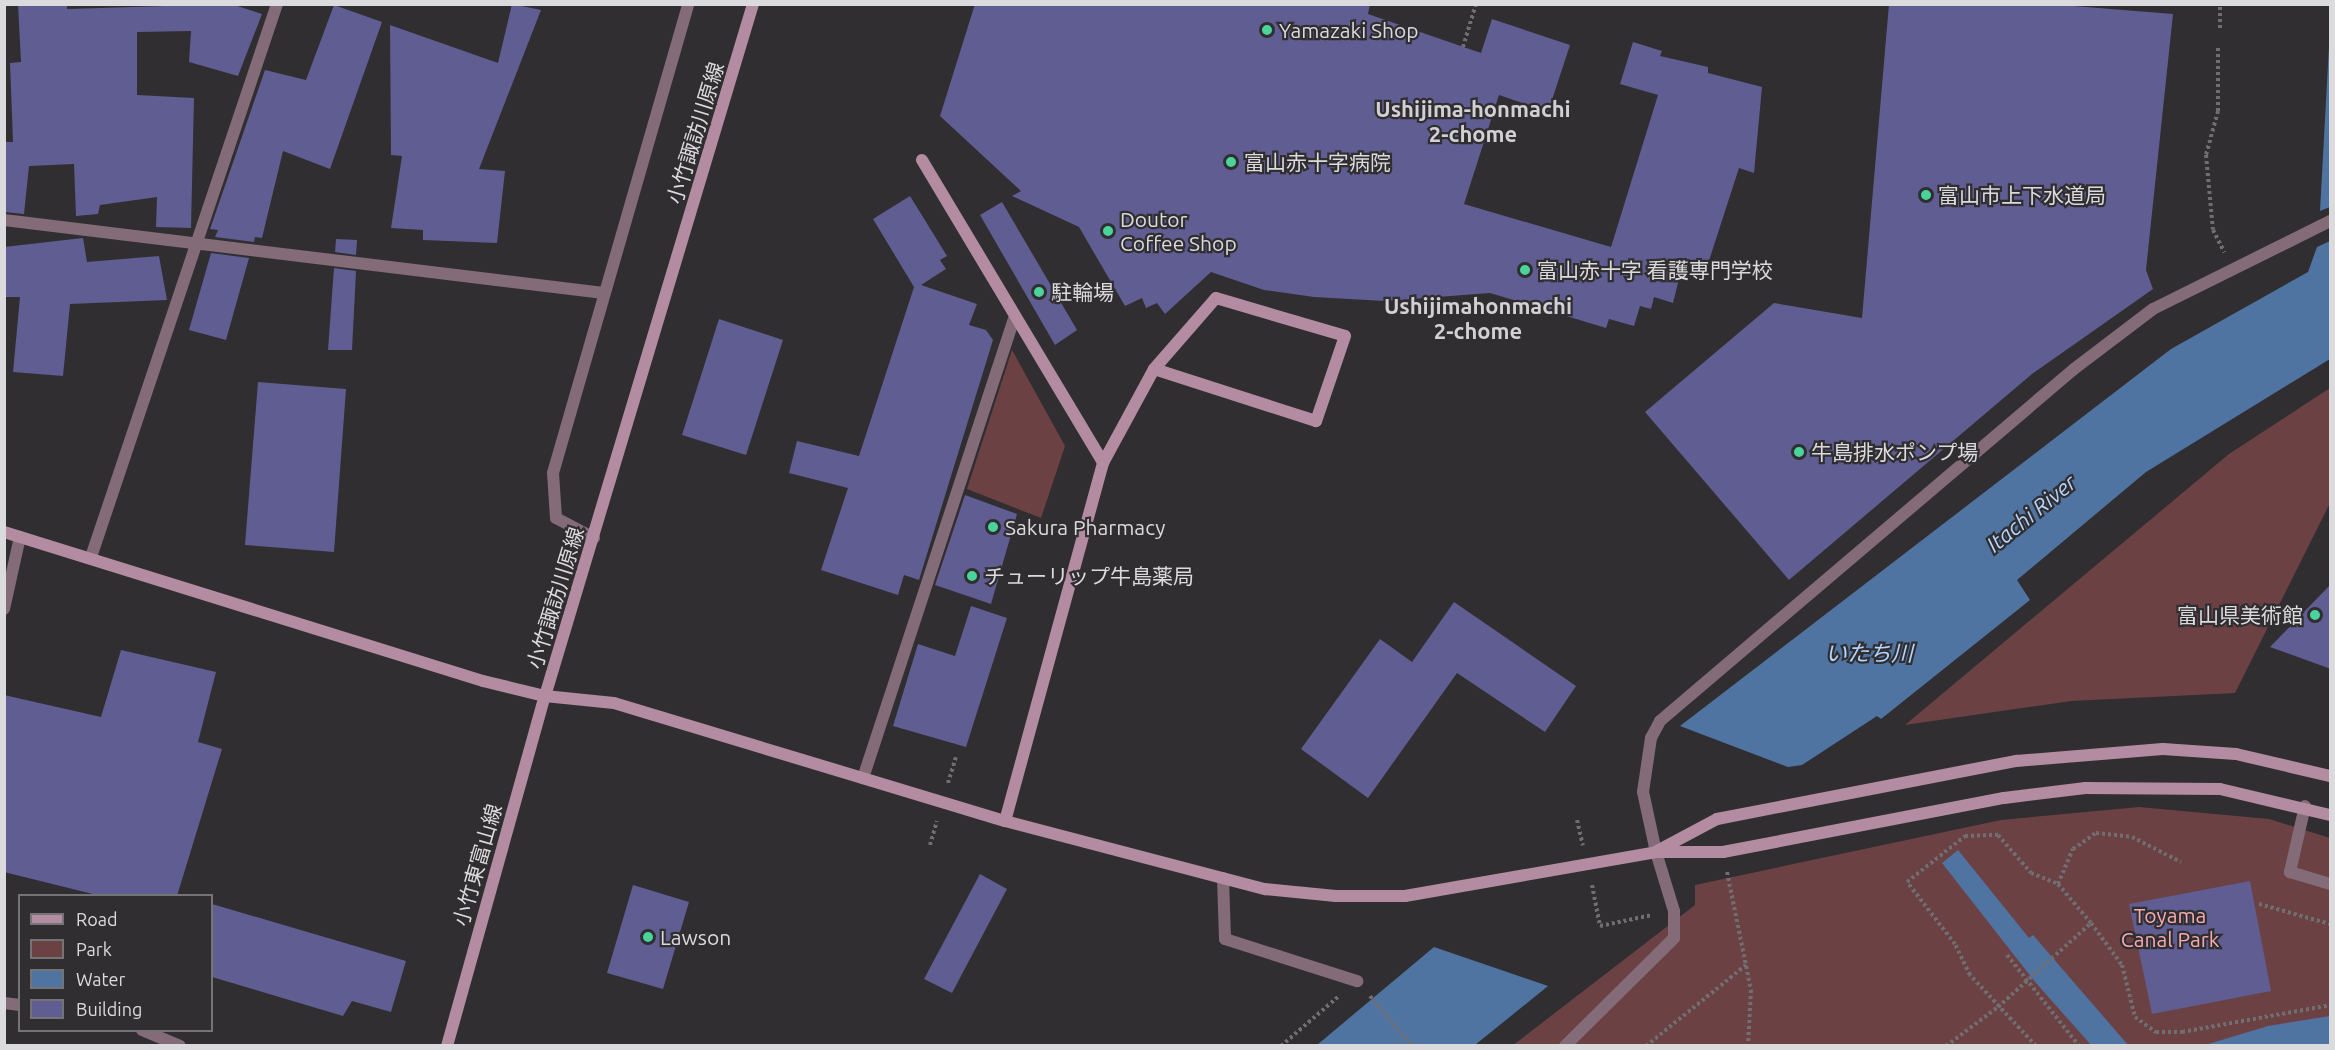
<!DOCTYPE html>
<meta charset="utf-8">
<style>
body{margin:0}
#map{position:relative;width:2335px;height:1050px;overflow:hidden;background:#302e31;font-family:Ubuntu,"Noto Sans JP",sans-serif}
div>[style]{position:absolute}
.green>*{inset:0;background:#6c4144}
.water>*{inset:0;background:#5074a1}
.building>*{inset:0;background:#5f5d91}
.path>*{height:4px;margin-top:-2px;transform-origin:0;background:repeating-linear-gradient(90deg,#706e71 0 3px,transparent 0 6px)}
.lane>*{height:12px;margin:-6px;padding:0 6px;transform-origin:6px;border-radius:6px;background:#846b78}
.street>*{height:12px;margin:-6px;padding:0 6px;transform-origin:6px;border-radius:6px;background:#846b78}
.secondary>*{height:12px;margin:-6px;padding:0 6px;transform-origin:6px;border-radius:6px;background:#b38ca1}
.dots>*{width:16px;height:16px;translate:-50% -50%;box-sizing:border-box;border:3px solid #302e31;border-radius:50%}
span{translate:-50% -50%;white-space:nowrap;text-align:center;line-height:1.15;-webkit-text-stroke:4.5px #302e31;paint-order:stroke}
.poi-label{font-size:21px;color:#dbdadc}
.left{translate:0 -50%;text-align:left}
.right{translate:-100% -50%;text-align:right}
.street-label{font-size:21px;color:#dbdadc}
.park-label{font-size:21px;color:#f6abaf}
.neighbourhood-label{font-size:22px;color:#d2d0d3;font-weight:700}
.water-label{font-size:22px;color:#b4d5fe;font-style:italic}
.frame{position:absolute;inset:0;border:6px solid #dbdadc;pointer-events:none}
.legend{position:absolute;left:18px;top:894px;width:195px;height:138px;box-sizing:border-box;background:#302e31;border:2px solid #747375;margin:0;padding:8px 10px;list-style:none;font-size:18px;color:#dbdadc}
.legend li{display:flex;align-items:center;gap:12px;height:30px}
.legend b{width:30px;border:2px solid #747375}
</style>
<div id="map">
<div class="green">
<div style="clip-path:polygon(1012px 350px,1065px 446px,1041px 518px,967px 489px)"></div>
<div style="clip-path:polygon(2330px 388px,2330px 503px,2235px 693px,2071px 701px,1905px 725px,2229px 454px)"></div>
<div style="clip-path:polygon(2139px 807px,2269px 819px,2330px 838px,2330px 1045px,1512px 1046px,1695px 905px,1695px 885px,2001px 820px)"></div>
</div>
<div class="water">
<div style="clip-path:polygon(2330px 28px,2330px 207px,2320px 211px)"></div>
<div style="clip-path:polygon(2330px 241px,2330px 359px,2146px 472px,2017px 580px,2030px 600px,1881px 719px,1877px 716px,1802px 765px,1788px 767px,1680px 726px,2171px 349px,2308px 272px,2317px 247px)"></div>
<div style="clip-path:polygon(1958px 850px,2029px 938px,2033px 935px,2128px 1045px,2091px 1045px,2036px 983px,1942px 863px)"></div>
<div style="clip-path:polygon(1434px 947px,1548px 986px,1475px 1045px,1317px 1045px)"></div>
<div style="clip-path:polygon(2330px 1016px,2330px 1045px,2205px 1045px,2268px 1026px)"></div>
</div>
<div class="building">
<div style="clip-path:polygon(18px 4px,67px 4px,67px 9px,231px 4px,262px 14px,238px 76px,189px 62px,191px 31px,137px 32px,137px 95px,194px 98px,191px 228px,156px 227px,157px 197px,100px 205px,98px 214px,76px 216px,74px 164px,29px 166px,24px 214px,4px 212px,4px 142px,13px 142px,10px 63px,21px 62px)"></div>
<div style="clip-path:polygon(512px 4px,541px 10px,479px 169px,505px 171px,497px 243px,423px 240px,423px 230px,391px 228px,402px 156px,391px 155px,390px 25px,498px 63px)"></div>
<div style="clip-path:polygon(975px 4px,1370px 4px,1368px 14px,1481px 53px,1492px 19px,1570px 45px,1548px 112px,1499px 95px,1464px 204px,1611px 247px,1658px 95px,1620px 84px,1633px 42px,1662px 51px,1660px 56px,1708px 67px,1708px 73px,1762px 87px,1754px 173px,1739px 168px,1706px 270px,1683px 263px,1673px 303px,1654px 297px,1651px 309px,1640px 306px,1634px 326px,1609px 319px,1606px 328px,1490px 293px,1385px 301px,1314px 297px,1264px 290px,1211px 272px,1165px 314px,1157px 303px,1146px 308px,1142px 298px,1125px 306px,1079px 227px,1012px 196px,1021px 191px,940px 116px)"></div>
<div style="clip-path:polygon(1889px 4px,2049px 4px,2173px 14px,2146px 270px,2153px 289px,2032px 374px,1789px 580px,1645px 412px,1774px 303px,1862px 318px)"></div>
<div style="clip-path:polygon(334px 5px,382px 22px,330px 169px,283px 151px,262px 238px,255px 237px,254px 242px,215px 237px,218px 230px,210px 229px,265px 70px,306px 80px)"></div>
<div style="clip-path:polygon(910px 196px,947px 256px,940px 260px,946px 269px,921px 285px,977px 304px,969px 325px,986px 330px,993px 340px,919px 580px,904px 575px,898px 595px,821px 570px,848px 488px,789px 473px,797px 441px,859px 456px,914px 287px,873px 219px)"></div>
<div style="clip-path:polygon(1002px 202px,1077px 330px,1055px 345px,980px 215px)"></div>
<div style="clip-path:polygon(83px 238px,87px 262px,159px 256px,167px 300px,70px 304px,63px 376px,13px 372px,20px 297px,4px 297px,4px 247px)"></div>
<div style="clip-path:polygon(336px 239px,357px 240px,356px 255px,335px 252px)"></div>
<div style="clip-path:polygon(211px 253px,249px 258px,226px 340px,189px 330px)"></div>
<div style="clip-path:polygon(334px 268px,356px 271px,352px 350px,328px 350px)"></div>
<div style="clip-path:polygon(719px 319px,783px 340px,746px 455px,682px 435px)"></div>
<div style="clip-path:polygon(258px 382px,346px 389px,334px 552px,245px 545px)"></div>
<div style="clip-path:polygon(965px 495px,1017px 514px,991px 604px,935px 585px)"></div>
<div style="clip-path:polygon(2331px 584px,2331px 669px,2270px 647px)"></div>
<div style="clip-path:polygon(1454px 602px,1576px 686px,1545px 732px,1457px 673px,1368px 798px,1301px 749px,1380px 639px,1412px 662px)"></div>
<div style="clip-path:polygon(971px 606px,1007px 618px,966px 747px,893px 726px,918px 644px,955px 656px)"></div>
<div style="clip-path:polygon(121px 650px,216px 672px,198px 742px,222px 749px,177px 896px,101px 896px,4px 872px,4px 695px,101px 717px)"></div>
<div style="clip-path:polygon(980px 874px,1007px 889px,952px 993px,924px 979px)"></div>
<div style="clip-path:polygon(2250px 881px,2271px 991px,2152px 1014px,2129px 904px)"></div>
<div style="clip-path:polygon(633px 885px,689px 902px,663px 989px,607px 973px)"></div>
<div style="clip-path:polygon(212px 904px,406px 961px,391px 1012px,352px 1001px,343px 1016px,212px 977px)"></div>
</div>
<div class="path">
<div style="left:2220px;top:28px;width:24px;rotate:-90deg"></div>
<div style="left:1463px;top:47px;width:45px;rotate:-73.2deg"></div>
<div style="left:2218px;top:48px;width:63px;rotate:90deg"></div>
<div style="left:2218px;top:111px;width:46px;rotate:105.3deg"></div>
<div style="left:2206px;top:155px;width:75px;rotate:84.7deg"></div>
<div style="left:2213px;top:230px;width:25px;rotate:63deg"></div>
<div style="left:948px;top:783px;width:27px;rotate:-73deg"></div>
<div style="left:1577px;top:820px;width:26px;rotate:77deg"></div>
<div style="left:930px;top:845px;width:25px;rotate:-74deg"></div>
<div style="left:1727px;top:872px;width:120px;rotate:78.5deg"></div>
<div style="left:1751px;top:990px;width:56px;rotate:93.1deg"></div>
<div style="left:2058px;top:884px;width:38px;rotate:-67deg"></div>
<div style="left:2073px;top:849px;width:28px;rotate:-35deg"></div>
<div style="left:2096px;top:833px;width:36px;rotate:6deg"></div>
<div style="left:2132px;top:837px;width:55px;rotate:27deg"></div>
<div style="left:1592px;top:885px;width:42px;rotate:79deg"></div>
<div style="left:1600px;top:926px;width:53px;rotate:-11.9deg"></div>
<div style="left:2259px;top:904px;width:74px;rotate:15.7deg"></div>
<div style="left:2007px;top:955px;width:116px;rotate:51.6deg"></div>
<div style="left:1370px;top:996px;width:65px;rotate:50deg"></div>
<div style="left:1281px;top:1046px;width:77px;rotate:-40.8deg"></div>
<div style="left:1646px;top:1046px;width:129px;rotate:-39deg"></div>
<div style="left:1946px;top:1046px;width:65px;rotate:-36.9deg"></div>
<div style="left:1998px;top:1007px;width:125px;rotate:-42.1deg"></div>
<div style="left:2091px;top:923px;width:52px;rotate:53.6deg"></div>
<div style="left:2122px;top:965px;width:54px;rotate:76deg"></div>
<div style="left:2135px;top:1017px;width:26px;rotate:36deg"></div>
<div style="left:2156px;top:1032px;width:26px"></div>
<div style="left:2182px;top:1032px;width:150px;rotate:-10.3deg"></div>
<div style="left:2036px;top:1046px;width:97px;rotate:-132.9deg"></div>
<div style="left:1970px;top:975px;width:34px;rotate:-116deg"></div>
<div style="left:1955px;top:944px;width:78px;rotate:-127.7deg"></div>
<div style="left:1907px;top:882px;width:74px;rotate:-38.4deg"></div>
<div style="left:1965px;top:836px;width:33px;rotate:-2deg"></div>
<div style="left:1998px;top:835px;width:50px;rotate:49deg"></div>
<div style="left:2031px;top:873px;width:29px;rotate:22deg"></div>
<div style="left:2058px;top:884px;width:51px;rotate:49.8deg"></div>
</div>
<div class="lane">
<div style="left:2305px;top:806px;width:68px;rotate:102.8deg"></div>
<div style="left:2290px;top:872px;width:42px;rotate:16.7deg"></div>
<div style="left:1565px;top:1046px;width:153px;rotate:-44.7deg"></div>
<div style="left:1674px;top:938px;width:27px;rotate:-90deg"></div>
<div style="left:1674px;top:911px;width:62px;rotate:-107deg"></div>
</div>
<div class="street">
<div style="left:4px;top:220px;width:604px;rotate:6.94deg"></div>
<div style="left:594px;top:538px;width:43px;rotate:-152.2deg"></div>
<div style="left:556px;top:518px;width:45px;rotate:-93.8deg"></div>
<div style="left:553px;top:473px;width:488px;rotate:-73.9deg"></div>
<div style="left:91px;top:557px;width:583px;rotate:-71.41deg"></div>
<div style="left:4px;top:609px;width:74px;rotate:-77.5deg"></div>
<div style="left:863px;top:778px;width:483px;rotate:-71.8deg"></div>
<div style="left:1656px;top:852px;width:61px;rotate:-102.2deg"></div>
<div style="left:1643px;top:792px;width:55px;rotate:-81.6deg"></div>
<div style="left:1651px;top:738px;width:19px;rotate:-62deg"></div>
<div style="left:1660px;top:721px;width:543px;rotate:-40.37deg"></div>
<div style="left:2074px;top:369px;width:99px;rotate:-37.2deg"></div>
<div style="left:2153px;top:309px;width:198px;rotate:-26.4deg"></div>
<div style="left:1223px;top:878px;width:61px;rotate:88.1deg"></div>
<div style="left:1225px;top:939px;width:139px;rotate:17.7deg"></div>
<div style="left:4px;top:1003px;width:16px;rotate:7deg"></div>
<div style="left:142px;top:1030px;width:41px;rotate:22.8deg"></div>
</div>
<div class="secondary">
<div style="left:922px;top:160px;width:353px;rotate:59.1deg"></div>
<div style="left:1103px;top:463px;width:371px;rotate:105.3deg"></div>
<div style="left:1103px;top:463px;width:107px;rotate:-61.5deg"></div>
<div style="left:1154px;top:369px;width:94px;rotate:-48.9deg"></div>
<div style="left:1216px;top:298px;width:134px;rotate:16.4deg"></div>
<div style="left:1345px;top:336px;width:90px;rotate:108.8deg"></div>
<div style="left:1316px;top:421px;width:170px;rotate:-162.2deg"></div>
<div style="left:4px;top:532px;width:502px;rotate:17.28deg"></div>
<div style="left:483px;top:681px;width:64px;rotate:13.6deg"></div>
<div style="left:545px;top:696px;width:69px;rotate:5.8deg"></div>
<div style="left:614px;top:703px;width:408px;rotate:16.8deg"></div>
<div style="left:1005px;top:821px;width:269px;rotate:14.7deg"></div>
<div style="left:1265px;top:889px;width:71px;rotate:5.6deg"></div>
<div style="left:1336px;top:896px;width:69px"></div>
<div style="left:1405px;top:896px;width:255px;rotate:-9.9deg"></div>
<div style="left:1656px;top:852px;width:67px"></div>
<div style="left:1723px;top:852px;width:286px;rotate:-10.9deg"></div>
<div style="left:2004px;top:798px;width:82px;rotate:-7deg"></div>
<div style="left:2085px;top:788px;width:135px;rotate:0.4deg"></div>
<div style="left:2220px;top:789px;width:113px;rotate:13.3deg"></div>
<div style="left:1657px;top:851px;width:68px;rotate:-28.1deg"></div>
<div style="left:1717px;top:819px;width:305px;rotate:-11deg"></div>
<div style="left:2016px;top:761px;width:147px;rotate:-4.7deg"></div>
<div style="left:2163px;top:749px;width:73px;rotate:3.9deg"></div>
<div style="left:2236px;top:754px;width:97px;rotate:13.2deg"></div>
<div style="left:447px;top:1046px;width:363px;rotate:-74.4deg"></div>
<div style="left:545px;top:696px;width:723px;rotate:-73.27deg"></div>
</div>
<div class="dots">
<div style="left:1267px;top:30px;background:#4ad49c"></div>
<div style="left:1231px;top:162px;background:#4ad49c"></div>
<div style="left:1926px;top:195px;background:#4ad49c"></div>
<div style="left:1108px;top:231px;background:#4ad49c"></div>
<div style="left:1525px;top:270px;background:#4ad49c"></div>
<div style="left:1039px;top:292px;background:#4ad49c"></div>
<div style="left:1799px;top:452px;background:#4ad49c"></div>
<div style="left:993px;top:527px;background:#4ad49c"></div>
<div style="left:972px;top:576px;background:#4ad49c"></div>
<div style="left:2315px;top:615px;background:#4ad49c"></div>
<div style="left:648px;top:937px;background:#4ad49c"></div>
</div>
<div class="poi-label">
<span class="left" style="left:1279px;top:30px">Yamazaki Shop</span>
<span class="left" style="left:1244px;top:162px">富山赤十字病院</span>
<span class="left" style="left:1938px;top:195px">富山市上下水道局</span>
<span class="left" style="left:1120px;top:231px">Doutor<br>Coffee Shop</span>
<span class="left" style="left:1537px;top:270px">富山赤十字 看護専門学校</span>
<span class="left" style="left:1051px;top:292px">駐輪場</span>
<span class="left" style="left:1811px;top:452px">牛島排水ポンプ場</span>
<span class="left" style="left:1005px;top:527px">Sakura Pharmacy</span>
<span class="left" style="left:984px;top:576px">チューリップ牛島薬局</span>
<span class="right" style="left:2303px;top:615px">富山県美術館</span>
<span class="left" style="left:660px;top:937px">Lawson</span>
</div>
<div class="street-label">
<span style="left:695px;top:133px;rotate:-73deg">小竹諏訪川原線</span>
<span style="left:555px;top:598px;rotate:-73deg">小竹諏訪川原線</span>
<span style="left:477px;top:865px;rotate:-74deg">小竹東富山線</span>
</div>
<div class="park-label">
<span style="left:2170px;top:927px">Toyama<br>Canal Park</span>
</div>
<div class="neighbourhood-label">
<span style="left:1473px;top:121px">Ushijima-honmachi<br>2-chome</span>
<span style="left:1478px;top:318px">Ushijimahonmachi<br>2-chome</span>
</div>
<div class="water-label">
<span style="left:2031px;top:513px;rotate:-39deg">Itachi River</span>
<span style="left:1869px;top:653px">いたち川</span>
</div>
<div class="frame"></div>
<ul class="legend">
<li><b style="height:8px;background:#b38ca1"></b>Road</li>
<li><b style="height:16px;background:#6c4144"></b>Park</li>
<li><b style="height:16px;background:#5074a1"></b>Water</li>
<li><b style="height:16px;background:#5f5d91"></b>Building</li>
</ul>
</div>
